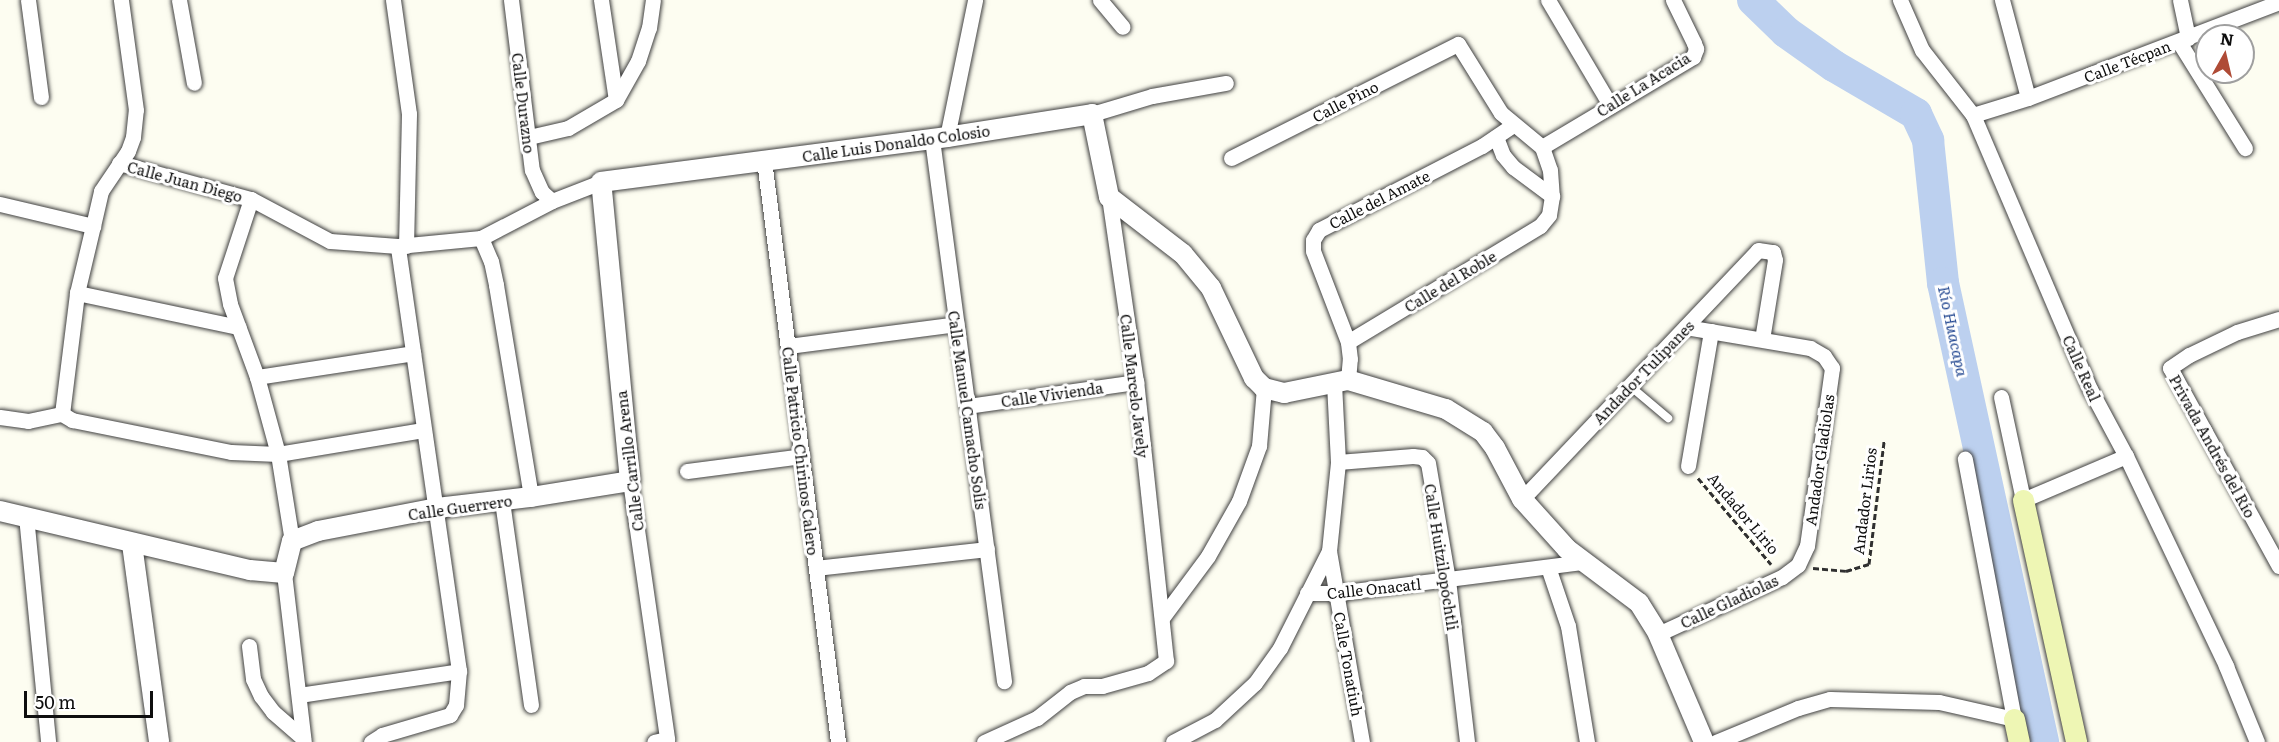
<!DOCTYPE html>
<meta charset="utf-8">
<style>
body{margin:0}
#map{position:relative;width:2279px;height:742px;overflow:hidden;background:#fdfdf1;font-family:Literata,serif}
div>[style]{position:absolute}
.river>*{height:32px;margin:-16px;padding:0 16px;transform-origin:16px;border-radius:16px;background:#bcd0ef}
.path>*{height:3px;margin-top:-1.5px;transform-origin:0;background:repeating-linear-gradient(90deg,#303030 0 6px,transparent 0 9px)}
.roads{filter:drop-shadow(0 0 2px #414141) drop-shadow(0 0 2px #414141)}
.service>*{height:8px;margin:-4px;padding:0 4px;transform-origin:4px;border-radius:4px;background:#fff}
.minor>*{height:15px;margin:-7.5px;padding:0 7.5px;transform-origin:7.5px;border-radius:7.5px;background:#fff}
.tertiary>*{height:20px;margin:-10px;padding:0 10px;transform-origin:10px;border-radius:10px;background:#fff}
.secondary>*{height:21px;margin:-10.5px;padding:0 10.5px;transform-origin:10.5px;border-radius:10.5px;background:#eef6b4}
span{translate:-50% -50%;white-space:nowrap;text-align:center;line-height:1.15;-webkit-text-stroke:6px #fff;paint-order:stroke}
.street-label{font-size:15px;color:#0e0e0e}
.water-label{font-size:16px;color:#264a92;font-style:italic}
.north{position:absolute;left:2195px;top:24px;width:60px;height:60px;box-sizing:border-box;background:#fff;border:2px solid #9f9f9f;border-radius:50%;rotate:8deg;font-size:16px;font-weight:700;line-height:24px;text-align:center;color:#0e0e0e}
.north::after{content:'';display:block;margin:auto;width:21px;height:27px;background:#af4b36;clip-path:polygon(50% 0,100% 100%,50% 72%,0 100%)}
.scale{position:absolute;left:24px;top:691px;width:129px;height:27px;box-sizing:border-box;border:3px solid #0e0e0e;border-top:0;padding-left:8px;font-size:18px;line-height:21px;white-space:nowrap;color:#0e0e0e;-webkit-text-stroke:4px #fff;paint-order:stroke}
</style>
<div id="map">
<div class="river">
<div style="left:1753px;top:0;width:46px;rotate:44.1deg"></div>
<div style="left:1786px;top:32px;width:59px;rotate:35.3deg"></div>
<div style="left:1834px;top:66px;width:95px;rotate:30.3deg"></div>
<div style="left:1916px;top:114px;width:29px;rotate:65deg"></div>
<div style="left:1928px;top:140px;width:144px;rotate:84deg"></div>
<div style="left:1943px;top:283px;width:470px;rotate:77.7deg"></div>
</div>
<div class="path">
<div style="left:1698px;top:478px;width:113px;rotate:49.7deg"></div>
<div style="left:1813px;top:568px;width:33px;rotate:5deg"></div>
<div style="left:1846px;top:571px;width:24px;rotate:-17deg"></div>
<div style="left:1869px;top:564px;width:124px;rotate:-83deg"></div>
</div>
<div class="roads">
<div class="service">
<div style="left:1630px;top:386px;width:50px;rotate:40.1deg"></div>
</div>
<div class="minor">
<div style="left:28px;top:0;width:98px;rotate:82.4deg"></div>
<div style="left:179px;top:0;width:84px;rotate:79.8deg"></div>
<div style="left:393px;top:0;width:115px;rotate:82deg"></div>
<div style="left:409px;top:114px;width:132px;rotate:91.3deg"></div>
<div style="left:511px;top:0;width:171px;rotate:83deg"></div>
<div style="left:532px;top:170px;width:24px;rotate:66deg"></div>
<div style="left:542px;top:192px;width:13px;rotate:42deg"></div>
<div style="left:601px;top:0;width:101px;rotate:81.5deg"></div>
<div style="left:1100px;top:0;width:35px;rotate:50deg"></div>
<div style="left:1548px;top:0;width:122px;rotate:59.4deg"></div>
<div style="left:1900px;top:0;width:55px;rotate:66.3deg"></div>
<div style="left:1922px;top:50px;width:83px;rotate:51.9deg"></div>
<div style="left:1973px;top:115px;width:298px;rotate:66.9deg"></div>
<div style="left:2090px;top:389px;width:76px;rotate:61.8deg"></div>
<div style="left:2126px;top:456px;width:233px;rotate:64.5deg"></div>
<div style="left:2226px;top:666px;width:82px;rotate:67.8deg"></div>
<div style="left:2002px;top:0;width:101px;rotate:75.1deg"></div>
<div style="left:2180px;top:0;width:39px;rotate:78deg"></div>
<div style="left:2179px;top:42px;width:125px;rotate:58.1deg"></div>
<div style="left:1092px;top:114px;width:63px;rotate:-16.7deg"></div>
<div style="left:1152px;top:96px;width:75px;rotate:-10deg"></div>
<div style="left:1973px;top:115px;width:58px;rotate:-17.2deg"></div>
<div style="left:2028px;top:98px;width:269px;rotate:-20.9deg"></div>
<div style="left:529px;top:137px;width:40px;rotate:-13deg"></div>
<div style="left:568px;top:128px;width:56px;rotate:-30.3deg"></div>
<div style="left:616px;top:100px;width:45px;rotate:-60.6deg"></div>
<div style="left:638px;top:61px;width:35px;rotate:-72deg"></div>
<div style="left:649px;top:28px;width:28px;rotate:-82deg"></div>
<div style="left:947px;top:137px;width:140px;rotate:-78.4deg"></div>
<div style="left:1496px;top:137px;width:19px;rotate:69deg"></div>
<div style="left:1503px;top:155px;width:16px;rotate:50deg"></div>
<div style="left:1513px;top:167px;width:49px;rotate:36.6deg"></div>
<div style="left:932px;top:139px;width:547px;rotate:82.43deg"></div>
<div style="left:1542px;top:147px;width:176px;rotate:-30.8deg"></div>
<div style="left:1693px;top:57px;width:9px;rotate:-69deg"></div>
<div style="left:1696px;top:49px;width:6px;rotate:-108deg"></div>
<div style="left:1694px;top:43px;width:48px;rotate:-116deg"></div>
<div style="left:1231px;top:158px;width:254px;rotate:-26.7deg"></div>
<div style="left:1458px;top:44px;width:81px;rotate:58.1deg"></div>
<div style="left:1501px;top:113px;width:53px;rotate:39.7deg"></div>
<div style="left:1542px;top:147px;width:24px;rotate:71deg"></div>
<div style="left:1550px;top:170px;width:26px;rotate:86deg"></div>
<div style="left:1552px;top:196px;width:19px;rotate:99deg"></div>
<div style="left:1549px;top:215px;width:14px;rotate:129deg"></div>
<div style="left:1540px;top:226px;width:224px;rotate:148.9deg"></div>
<div style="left:764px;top:160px;width:587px;rotate:82.75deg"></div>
<div style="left:119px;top:163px;width:137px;rotate:15.3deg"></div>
<div style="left:251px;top:199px;width:89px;rotate:28deg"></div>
<div style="left:330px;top:241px;width:68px;rotate:4.2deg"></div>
<div style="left:398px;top:246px;width:83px;rotate:-5.5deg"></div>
<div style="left:481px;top:238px;width:80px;rotate:-27.5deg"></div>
<div style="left:552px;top:201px;width:53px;rotate:-21.2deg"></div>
<div style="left:251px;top:199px;width:83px;rotate:108.2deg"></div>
<div style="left:225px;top:278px;width:26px;rotate:79deg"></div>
<div style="left:230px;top:304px;width:78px;rotate:69.7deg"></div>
<div style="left:257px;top:377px;width:80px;rotate:74.7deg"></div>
<div style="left:278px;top:454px;width:88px;rotate:80.9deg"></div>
<div style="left:0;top:204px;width:96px;rotate:13.3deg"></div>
<div style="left:481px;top:238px;width:25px;rotate:67deg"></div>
<div style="left:491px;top:261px;width:25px;rotate:78deg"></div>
<div style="left:496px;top:285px;width:215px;rotate:80.6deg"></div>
<div style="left:77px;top:293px;width:165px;rotate:11.9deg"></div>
<div style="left:2279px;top:319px;width:44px;rotate:162.8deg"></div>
<div style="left:2237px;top:332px;width:53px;rotate:154.4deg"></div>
<div style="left:2189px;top:355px;width:23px;rotate:146deg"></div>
<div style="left:2170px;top:368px;width:226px;rotate:61.2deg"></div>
<div style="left:788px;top:346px;width:170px;rotate:-7.4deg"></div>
<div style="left:257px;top:377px;width:158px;rotate:-8.7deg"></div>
<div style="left:1348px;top:380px;width:21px;rotate:-85deg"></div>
<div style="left:1350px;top:359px;width:17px;rotate:-97deg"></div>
<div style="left:1348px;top:342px;width:97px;rotate:-111deg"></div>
<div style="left:1313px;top:251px;width:11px;rotate:-90deg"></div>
<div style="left:1313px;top:240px;width:12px;rotate:-59deg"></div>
<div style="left:1319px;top:230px;width:183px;rotate:-27.3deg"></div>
<div style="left:1482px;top:146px;width:37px;rotate:-34deg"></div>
<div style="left:2001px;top:397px;width:105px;rotate:77.9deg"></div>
<div style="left:2023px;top:500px;width:112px;rotate:-23.1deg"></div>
<div style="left:967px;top:406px;width:171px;rotate:-8.1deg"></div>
<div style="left:62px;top:414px;width:122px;rotate:-82.9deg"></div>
<div style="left:77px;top:293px;width:69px;rotate:-76.6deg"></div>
<div style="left:93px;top:226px;width:36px;rotate:-77deg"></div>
<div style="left:101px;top:191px;width:48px;rotate:-56deg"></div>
<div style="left:128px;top:151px;width:15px;rotate:-70deg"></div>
<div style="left:133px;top:137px;width:27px;rotate:-84deg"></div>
<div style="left:136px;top:110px;width:111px;rotate:-97.8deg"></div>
<div style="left:0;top:417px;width:28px;rotate:8deg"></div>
<div style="left:28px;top:421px;width:35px;rotate:-12deg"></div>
<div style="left:62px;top:414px;width:12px;rotate:31deg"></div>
<div style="left:72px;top:420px;width:162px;rotate:11.4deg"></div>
<div style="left:231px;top:452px;width:47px;rotate:2.4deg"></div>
<div style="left:278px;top:454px;width:147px;rotate:-9.4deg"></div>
<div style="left:1338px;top:462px;width:75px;rotate:-4.6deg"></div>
<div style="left:1413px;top:456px;width:9px;rotate:6deg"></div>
<div style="left:1422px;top:457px;width:8px;rotate:45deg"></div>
<div style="left:1428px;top:463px;width:119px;rotate:80.3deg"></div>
<div style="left:1448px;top:580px;width:163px;rotate:83.3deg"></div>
<div style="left:1688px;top:466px;width:137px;rotate:-80.3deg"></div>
<div style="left:687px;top:471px;width:116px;rotate:-7.4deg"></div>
<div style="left:630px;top:481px;width:261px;rotate:81.8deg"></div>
<div style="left:667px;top:739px;width:13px;rotate:167deg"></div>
<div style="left:1522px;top:499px;width:343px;rotate:-46.5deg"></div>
<div style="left:1758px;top:250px;width:15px;rotate:8deg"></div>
<div style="left:1773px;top:252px;width:8px;rotate:76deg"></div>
<div style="left:1775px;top:260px;width:80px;rotate:99.3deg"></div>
<div style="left:502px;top:501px;width:206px;rotate:81.9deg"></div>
<div style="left:26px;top:516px;width:227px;rotate:84.4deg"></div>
<div style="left:1329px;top:551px;width:194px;rotate:80.2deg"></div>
<div style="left:1548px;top:567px;width:62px;rotate:71.3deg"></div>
<div style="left:1568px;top:626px;width:118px;rotate:80.7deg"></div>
<div style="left:816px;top:568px;width:172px;rotate:-6.3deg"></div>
<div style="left:284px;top:573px;width:170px;rotate:83.3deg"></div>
<div style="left:1307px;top:593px;width:30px"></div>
<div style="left:1337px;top:593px;width:249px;rotate:-7.2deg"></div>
<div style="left:1162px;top:618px;width:77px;rotate:-53.4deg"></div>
<div style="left:1208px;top:556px;width:63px;rotate:-60.6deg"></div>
<div style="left:1239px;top:501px;width:59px;rotate:-70deg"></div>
<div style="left:1259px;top:446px;width:58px;rotate:-85.1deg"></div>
<div style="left:1658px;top:634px;width:136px;rotate:-24.7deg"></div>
<div style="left:1782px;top:577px;width:20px;rotate:-37deg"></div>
<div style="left:1798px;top:565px;width:21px;rotate:-65deg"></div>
<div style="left:1807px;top:546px;width:180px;rotate:-82deg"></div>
<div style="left:1832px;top:368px;width:14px;rotate:-124deg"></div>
<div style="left:1824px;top:356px;width:16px;rotate:-150deg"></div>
<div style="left:1810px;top:348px;width:126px;rotate:-170.4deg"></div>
<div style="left:249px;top:646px;width:33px;rotate:83deg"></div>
<div style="left:253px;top:679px;width:19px;rotate:65deg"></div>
<div style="left:261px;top:696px;width:20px;rotate:53deg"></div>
<div style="left:273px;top:712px;width:40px;rotate:41deg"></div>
<div style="left:299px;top:695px;width:162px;rotate:-8.5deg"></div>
<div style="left:371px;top:742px;width:13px;rotate:-32deg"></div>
<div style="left:382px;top:735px;width:71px;rotate:-16.4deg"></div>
<div style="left:450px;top:715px;width:12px;rotate:-59deg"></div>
<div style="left:456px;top:705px;width:34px;rotate:-85deg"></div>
<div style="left:459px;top:671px;width:429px;rotate:-98.2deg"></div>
<div style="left:984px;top:742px;width:58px;rotate:-24.4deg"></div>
<div style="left:1037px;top:718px;width:42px;rotate:-38.2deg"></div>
<div style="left:1070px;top:692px;width:15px;rotate:-23deg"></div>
<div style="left:1084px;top:686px;width:18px"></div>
<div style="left:1102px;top:686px;width:48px;rotate:-15.8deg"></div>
<div style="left:1148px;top:673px;width:22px;rotate:-34deg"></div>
<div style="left:1166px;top:661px;width:281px;rotate:-96.1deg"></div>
<div style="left:1136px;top:382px;width:187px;rotate:-98.3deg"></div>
<div style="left:1173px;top:742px;width:47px;rotate:-27.6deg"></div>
<div style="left:1215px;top:720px;width:54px;rotate:-42.8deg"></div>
<div style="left:1255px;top:683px;width:43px;rotate:-54.5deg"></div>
<div style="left:1280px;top:648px;width:109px;rotate:-63.2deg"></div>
<div style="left:1329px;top:551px;width:89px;rotate:-84.2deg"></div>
<div style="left:1338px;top:462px;width:79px;rotate:-92.9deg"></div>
<div style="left:1716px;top:742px;width:89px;rotate:-22.5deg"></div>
<div style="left:1798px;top:708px;width:33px;rotate:-16deg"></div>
<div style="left:1830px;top:699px;width:109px;rotate:1.6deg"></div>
<div style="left:1939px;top:702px;width:77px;rotate:12.8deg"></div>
<div style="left:2014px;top:719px;width:265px;rotate:-100.7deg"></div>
</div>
<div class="tertiary">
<div style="left:0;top:511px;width:257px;rotate:13.3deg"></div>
<div style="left:250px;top:570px;width:34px;rotate:5deg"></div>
<div style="left:284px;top:573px;width:33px;rotate:-76deg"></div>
<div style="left:292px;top:541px;width:28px;rotate:-21deg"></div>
<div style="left:318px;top:531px;width:121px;rotate:-10.9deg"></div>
<div style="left:437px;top:508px;width:95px;rotate:-6.7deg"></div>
<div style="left:531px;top:497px;width:100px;rotate:-9.2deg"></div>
<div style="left:630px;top:481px;width:300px;rotate:-95.5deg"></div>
<div style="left:601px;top:182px;width:349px;rotate:-7.4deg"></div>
<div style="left:947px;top:137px;width:147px;rotate:-9deg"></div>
<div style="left:1092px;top:114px;width:85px;rotate:78.4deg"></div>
<div style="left:1109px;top:197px;width:93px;rotate:37.6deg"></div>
<div style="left:1183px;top:254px;width:44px;rotate:50.5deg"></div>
<div style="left:1211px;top:288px;width:100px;rotate:64.5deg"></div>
<div style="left:1254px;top:378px;width:14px;rotate:45deg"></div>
<div style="left:1264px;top:388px;width:21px;rotate:14deg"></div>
<div style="left:1284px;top:393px;width:65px;rotate:-11.5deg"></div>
<div style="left:1348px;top:380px;width:102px;rotate:16.5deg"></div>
<div style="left:1446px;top:409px;width:44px;rotate:31.9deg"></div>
<div style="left:1483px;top:432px;width:20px;rotate:53deg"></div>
<div style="left:1495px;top:448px;width:58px;rotate:62.1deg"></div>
<div style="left:1522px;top:499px;width:67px;rotate:48deg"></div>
<div style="left:1567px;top:549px;width:90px;rotate:36.9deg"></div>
<div style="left:1639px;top:603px;width:36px;rotate:58deg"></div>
<div style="left:1658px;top:634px;width:117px;rotate:66.9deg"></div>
<div style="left:132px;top:544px;width:200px;rotate:82.2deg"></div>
</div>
<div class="secondary">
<div style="left:2023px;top:500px;width:248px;rotate:77.6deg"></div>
<div style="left:2014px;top:719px;width:24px;rotate:78deg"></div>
</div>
</div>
<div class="street-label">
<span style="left:2127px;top:61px;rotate:-21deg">Calle Técpan</span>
<span style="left:1643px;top:84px;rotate:-32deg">Calle La Acacia</span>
<span style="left:1345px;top:101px;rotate:-27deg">Calle Pino</span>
<span style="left:524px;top:103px;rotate:83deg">Calle Durazno</span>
<span style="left:896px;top:143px;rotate:-8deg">Calle Luis Donaldo Colosio</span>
<span style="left:185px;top:181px;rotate:15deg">Calle Juan Diego</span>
<span style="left:1379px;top:199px;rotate:-27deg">Calle del Amate</span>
<span style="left:1450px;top:281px;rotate:-31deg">Calle del Roble</span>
<span style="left:2082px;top:368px;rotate:66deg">Calle Real</span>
<span style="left:1643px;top:372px;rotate:-46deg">Andador Tulipanes</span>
<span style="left:1135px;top:386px;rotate:83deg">Calle Marcelo Javely</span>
<span style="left:1052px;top:394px;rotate:-8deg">Calle Vivienda</span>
<span style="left:968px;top:410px;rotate:82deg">Calle Manuel Camacho Solís</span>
<span style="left:2213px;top:446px;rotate:61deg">Privada Andrés del Río</span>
<span style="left:801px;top:451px;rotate:83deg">Calle Patricio Chirinos Calero</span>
<span style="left:1819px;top:460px;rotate:-82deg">Andador Gladiolas</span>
<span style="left:629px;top:461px;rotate:-97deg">Calle Carrillo Arena</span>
<span style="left:1864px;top:501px;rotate:-83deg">Andador Lirios</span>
<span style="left:460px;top:507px;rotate:-8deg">Calle Guerrero</span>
<span style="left:1744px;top:513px;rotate:50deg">Andador Lirio</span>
<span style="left:1442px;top:557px;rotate:81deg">Calle Huitzilopóchtli</span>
<span style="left:1374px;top:588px;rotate:-6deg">Calle Onacatl</span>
<span style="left:1729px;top:601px;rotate:-25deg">Calle Gladiolas</span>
<span style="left:1349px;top:664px;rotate:80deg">Calle Tonatiuh</span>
</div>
<div class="water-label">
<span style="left:1954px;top:331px;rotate:78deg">Río Huacapa</span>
</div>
<div class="north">N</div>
<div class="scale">50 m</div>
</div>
